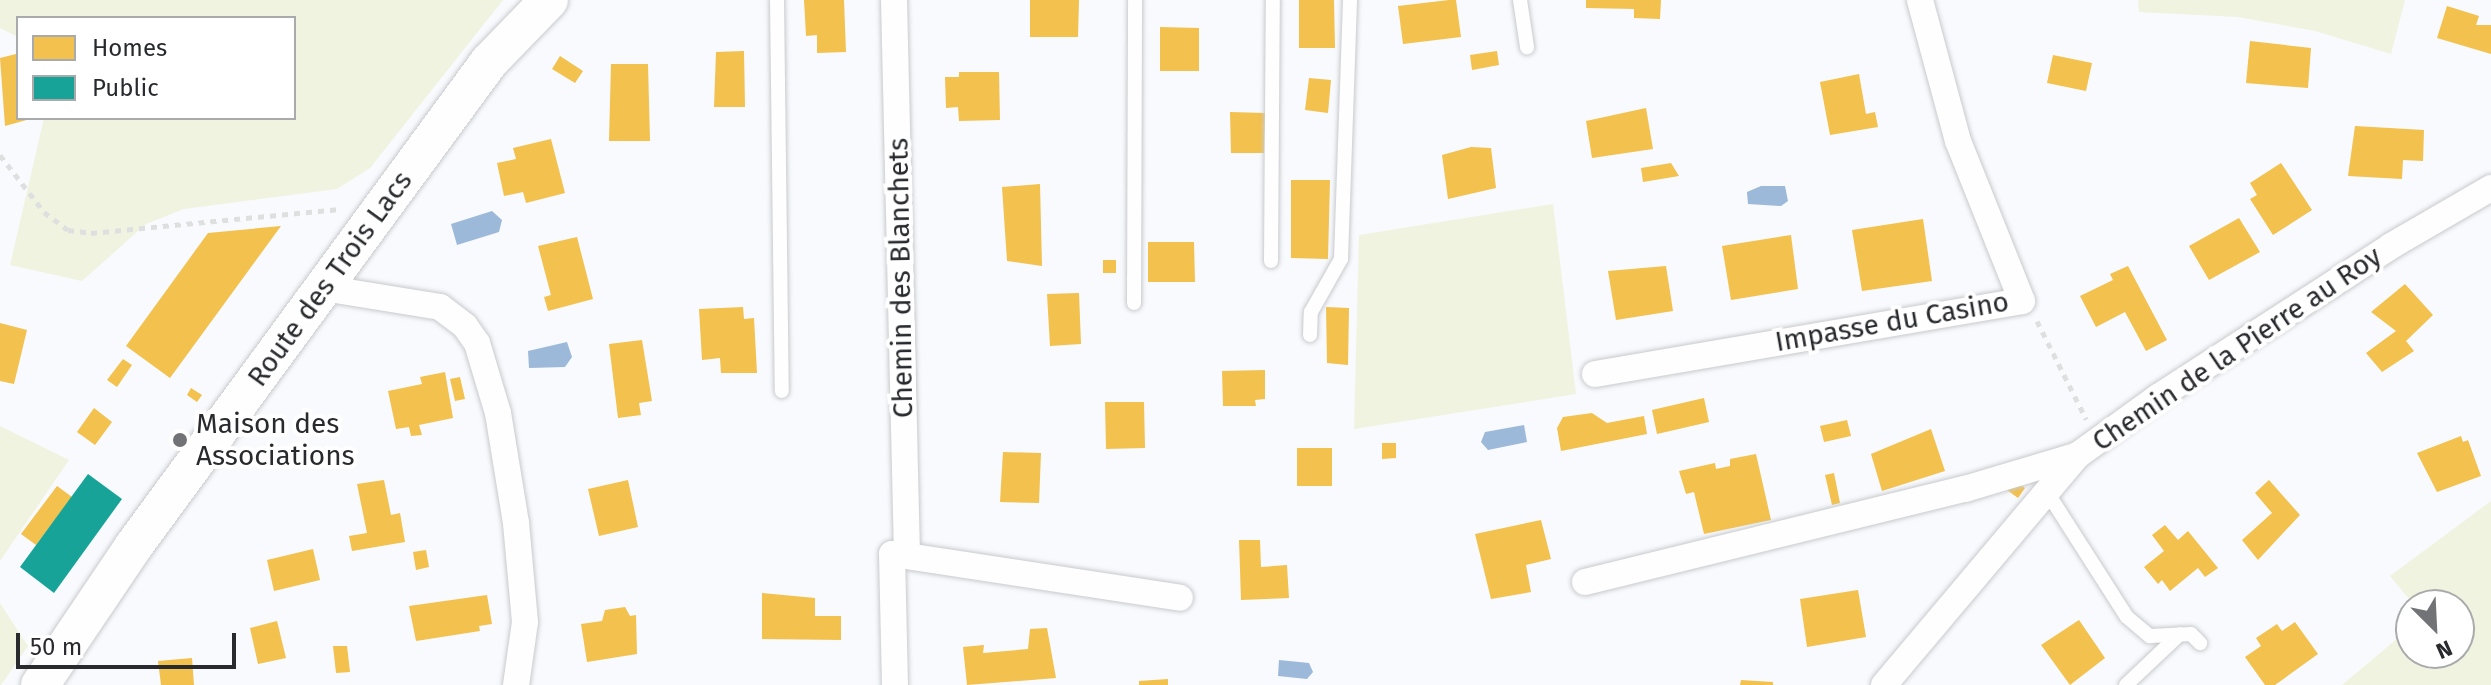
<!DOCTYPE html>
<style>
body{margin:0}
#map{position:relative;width:2491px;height:685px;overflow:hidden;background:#f8fafd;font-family:"Fira Sans",sans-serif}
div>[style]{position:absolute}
.green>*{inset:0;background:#f0f3e0}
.water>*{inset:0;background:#9db9d9}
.homes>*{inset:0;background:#f2c14e}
.public>*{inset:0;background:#17a398}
.path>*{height:5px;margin-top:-2.5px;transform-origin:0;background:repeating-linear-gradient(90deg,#dee0e0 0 6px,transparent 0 12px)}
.roads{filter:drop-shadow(0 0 2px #c8cacd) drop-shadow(0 0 2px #c8cacd)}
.lane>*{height:14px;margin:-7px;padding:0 7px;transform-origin:7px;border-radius:7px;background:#fefeff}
.street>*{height:26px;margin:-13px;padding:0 13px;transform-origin:13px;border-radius:13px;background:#fefeff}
.secondary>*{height:38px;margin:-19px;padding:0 19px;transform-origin:19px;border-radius:19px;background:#fefeff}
.dots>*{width:22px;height:22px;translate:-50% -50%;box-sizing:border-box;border:4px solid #fff;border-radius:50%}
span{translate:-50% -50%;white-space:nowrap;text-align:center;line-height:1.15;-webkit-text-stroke:8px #fff;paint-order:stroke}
.street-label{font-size:28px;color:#282a2d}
.poi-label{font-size:28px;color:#282a2d}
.left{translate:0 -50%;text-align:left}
.legend{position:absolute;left:16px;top:16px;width:280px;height:104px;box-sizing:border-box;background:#fff;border:2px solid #a9aaab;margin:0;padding:10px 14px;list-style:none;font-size:24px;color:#282a2d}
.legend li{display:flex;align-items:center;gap:16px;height:40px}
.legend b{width:40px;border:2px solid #a9aaab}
.north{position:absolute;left:2395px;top:589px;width:80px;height:80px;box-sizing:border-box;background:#fff;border:2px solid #a9aaab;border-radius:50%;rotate:156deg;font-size:22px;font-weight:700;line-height:32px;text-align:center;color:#282a2d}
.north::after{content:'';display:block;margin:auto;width:28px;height:36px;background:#717376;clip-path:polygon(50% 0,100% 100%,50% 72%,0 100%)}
.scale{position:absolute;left:16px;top:633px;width:220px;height:36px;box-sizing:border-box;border:4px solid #282a2d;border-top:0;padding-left:10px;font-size:24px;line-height:28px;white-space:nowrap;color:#282a2d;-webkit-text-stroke:6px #fff;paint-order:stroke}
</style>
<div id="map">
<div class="green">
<div style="clip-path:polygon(0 0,503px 0,370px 168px,337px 189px,184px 209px,146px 224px,82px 281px,10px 265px,44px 118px,294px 118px,294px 18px,18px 18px,18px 37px,0 28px)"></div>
<div style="clip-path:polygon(2138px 0,2405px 0,2391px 54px,2315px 31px,2238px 17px,2139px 12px)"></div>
<div style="clip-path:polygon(1553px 204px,1576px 394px,1354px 429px,1359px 235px)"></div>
<div style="clip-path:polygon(0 426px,69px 460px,0 561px)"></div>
<div style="clip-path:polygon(2491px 501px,2491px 685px,2342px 685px,2411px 627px,2411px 653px,2459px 653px,2459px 605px,2414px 605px,2390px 576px)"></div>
<div style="clip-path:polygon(0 603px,28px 646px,1px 685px,0 685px)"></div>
</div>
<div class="water">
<div style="clip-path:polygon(1761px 186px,1785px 186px,1788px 201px,1781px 206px,1748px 204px,1747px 192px)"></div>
<div style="clip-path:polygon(492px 211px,502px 220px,499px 232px,457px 245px,451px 224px)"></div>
<div style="clip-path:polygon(567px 342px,572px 357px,565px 367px,529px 368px,528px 351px)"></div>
<div style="clip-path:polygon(1524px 425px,1527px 442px,1488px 450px,1481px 442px,1485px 432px)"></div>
<div style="clip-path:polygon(1279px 660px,1309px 663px,1313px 672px,1307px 679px,1278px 676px)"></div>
</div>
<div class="homes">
<div style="clip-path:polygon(804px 0,844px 0,846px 52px,817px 53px,817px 35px,806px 36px)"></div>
<div style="clip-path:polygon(1030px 0,1079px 0,1078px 37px,1030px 37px)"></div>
<div style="clip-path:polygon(1299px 0,1334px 0,1335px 48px,1299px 48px)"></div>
<div style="clip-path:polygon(1449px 0,1456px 0,1461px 37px,1403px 44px,1398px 6px)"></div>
<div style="clip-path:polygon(1586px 0,1661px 0,1660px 19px,1634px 18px,1634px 9px,1586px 8px)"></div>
<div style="clip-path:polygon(2447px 6px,2479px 16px,2476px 25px,2491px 25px,2491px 54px,2437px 38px)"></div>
<div style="clip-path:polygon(1160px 27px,1199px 28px,1199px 71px,1160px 71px)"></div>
<div style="clip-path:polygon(2250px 41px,2311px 48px,2308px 88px,2246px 83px)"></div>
<div style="clip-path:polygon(744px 51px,745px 107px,714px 107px,716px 52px)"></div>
<div style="clip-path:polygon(1497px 51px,1499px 65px,1472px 70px,1470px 55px)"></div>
<div style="clip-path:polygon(16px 54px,18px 118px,30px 119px,5px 126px,0 58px)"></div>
<div style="clip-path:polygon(2053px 55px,2092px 63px,2086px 91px,2047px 83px)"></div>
<div style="clip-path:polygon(560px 56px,583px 71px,575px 83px,552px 69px)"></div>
<div style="clip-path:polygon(611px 64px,648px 64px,650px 141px,609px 141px)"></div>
<div style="clip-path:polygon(959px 72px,999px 72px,1000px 120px,959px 121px,958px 107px,946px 108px,945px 77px,959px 77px)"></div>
<div style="clip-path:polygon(1859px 74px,1866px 114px,1875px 112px,1878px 127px,1830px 135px,1820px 82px)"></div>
<div style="clip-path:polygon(1309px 78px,1331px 80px,1328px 113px,1305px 110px)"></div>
<div style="clip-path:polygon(1646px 108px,1653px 149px,1592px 158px,1586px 121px)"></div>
<div style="clip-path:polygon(1230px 112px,1265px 113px,1264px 153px,1231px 153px)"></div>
<div style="clip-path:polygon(2355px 126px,2424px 130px,2423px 161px,2403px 160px,2402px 179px,2348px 176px)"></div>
<div style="clip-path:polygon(551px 139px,565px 193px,526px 203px,523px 192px,504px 196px,497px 163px,516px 159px,513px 148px)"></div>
<div style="clip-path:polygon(1471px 147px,1491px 148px,1496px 188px,1448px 199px,1442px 155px)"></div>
<div style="clip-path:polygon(1671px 163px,1679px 176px,1643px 182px,1641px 168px)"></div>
<div style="clip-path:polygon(2281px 163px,2312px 210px,2273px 235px,2250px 199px,2257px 195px,2250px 183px)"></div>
<div style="clip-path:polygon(1291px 180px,1330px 180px,1328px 259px,1291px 258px)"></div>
<div style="clip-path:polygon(1040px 184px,1042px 266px,1007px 261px,1002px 187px)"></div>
<div style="clip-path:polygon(2239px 218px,2260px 252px,2209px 280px,2189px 246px)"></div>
<div style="clip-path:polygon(1923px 219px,1932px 281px,1862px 291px,1852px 230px)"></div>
<div style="clip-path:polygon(281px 226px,170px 378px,126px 346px,208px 233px)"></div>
<div style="clip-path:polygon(1791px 235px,1798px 289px,1731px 300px,1722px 246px)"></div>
<div style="clip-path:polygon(577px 237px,593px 299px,548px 311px,544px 297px,551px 295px,538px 246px)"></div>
<div style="clip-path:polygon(1148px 242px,1194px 242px,1195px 282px,1148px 282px)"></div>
<div style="clip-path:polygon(1103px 260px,1116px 260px,1116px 273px,1103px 273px)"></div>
<div style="clip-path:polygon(1666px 266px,1673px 311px,1616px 320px,1608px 271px)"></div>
<div style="clip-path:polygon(2128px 266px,2167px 340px,2146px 351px,2125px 312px,2096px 327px,2080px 296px,2113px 280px,2110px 274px)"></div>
<div style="clip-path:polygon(2405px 284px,2433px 315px,2406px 341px,2414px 351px,2382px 372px,2366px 353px,2396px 331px,2371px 312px)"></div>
<div style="clip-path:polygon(1079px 293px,1081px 344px,1050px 346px,1047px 294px)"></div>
<div style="clip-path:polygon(743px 307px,744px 319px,754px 318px,757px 373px,721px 373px,720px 358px,702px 360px,699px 309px)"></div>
<div style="clip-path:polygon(1326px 307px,1349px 308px,1348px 365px,1327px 363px)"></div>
<div style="clip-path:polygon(0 323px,27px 330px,14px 384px,0 381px)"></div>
<div style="clip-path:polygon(642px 340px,652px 401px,639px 403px,641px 415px,618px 418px,609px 344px)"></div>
<div style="clip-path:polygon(123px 359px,132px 365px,117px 387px,107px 380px)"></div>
<div style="clip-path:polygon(1265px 370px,1265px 399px,1255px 400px,1256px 406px,1223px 406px,1222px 371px)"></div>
<div style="clip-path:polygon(445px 372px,453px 418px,419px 425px,422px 435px,411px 436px,409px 427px,396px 429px,388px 391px,422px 384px,420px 377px)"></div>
<div style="clip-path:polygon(460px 377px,465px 399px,455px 401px,450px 379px)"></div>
<div style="clip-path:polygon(191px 388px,202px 395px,197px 402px,187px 395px)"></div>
<div style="clip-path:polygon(1704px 398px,1709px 422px,1657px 434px,1652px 410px)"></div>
<div style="clip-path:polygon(1105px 402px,1144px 402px,1145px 448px,1106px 449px)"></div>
<div style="clip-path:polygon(94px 408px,112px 422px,95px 445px,77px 432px)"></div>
<div style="clip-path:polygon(1592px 413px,1607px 423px,1644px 416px,1647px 434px,1561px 451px,1557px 428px,1563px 417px)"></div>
<div style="clip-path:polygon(1847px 420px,1851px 436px,1824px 442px,1820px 426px)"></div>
<div style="clip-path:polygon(1931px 429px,1945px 471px,1882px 491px,1871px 454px)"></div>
<div style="clip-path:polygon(2461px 436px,2463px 442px,2468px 440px,2481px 476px,2437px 492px,2417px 453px)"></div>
<div style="clip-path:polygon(1382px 443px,1396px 443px,1396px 458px,1382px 459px)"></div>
<div style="clip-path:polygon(1297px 448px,1332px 448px,1332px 486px,1297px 486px)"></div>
<div style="clip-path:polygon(1003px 452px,1041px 453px,1039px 503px,1000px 502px)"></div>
<div style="clip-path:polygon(1756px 454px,1771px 520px,1704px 534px,1694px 492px,1686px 494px,1679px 471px,1715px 463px,1716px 469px,1730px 466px,1730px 459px)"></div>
<div style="clip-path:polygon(1834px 473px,1840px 503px,1832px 505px,1825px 475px)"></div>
<div style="clip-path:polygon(384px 480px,391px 515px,400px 513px,405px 542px,352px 551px,349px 536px,367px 533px,357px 484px)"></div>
<div style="clip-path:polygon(628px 480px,638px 527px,599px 536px,588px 489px)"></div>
<div style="clip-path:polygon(2014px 480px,2025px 488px,2018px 498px,2007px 490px)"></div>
<div style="clip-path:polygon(2269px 480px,2300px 515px,2258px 560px,2242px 540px,2272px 513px,2255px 493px)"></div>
<div style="clip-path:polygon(57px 486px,72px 497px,36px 545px,21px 534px)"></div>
<div style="clip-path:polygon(1541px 520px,1551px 559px,1526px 565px,1531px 592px,1491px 599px,1475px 534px)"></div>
<div style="clip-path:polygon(2165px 525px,2178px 540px,2188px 531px,2218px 568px,2205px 577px,2198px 568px,2170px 591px,2162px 580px,2158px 584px,2144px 567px,2164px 551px,2152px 535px)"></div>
<div style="clip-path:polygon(1239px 540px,1260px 540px,1261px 567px,1287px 565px,1289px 598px,1241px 600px)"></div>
<div style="clip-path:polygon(313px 549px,320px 580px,274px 591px,267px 560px)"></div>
<div style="clip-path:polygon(426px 550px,429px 567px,416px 570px,413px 552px)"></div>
<div style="clip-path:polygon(1858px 590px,1866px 637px,1807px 647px,1800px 599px)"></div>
<div style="clip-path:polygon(762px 593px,815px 598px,815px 616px,841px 616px,841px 640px,762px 639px)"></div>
<div style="clip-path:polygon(487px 595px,492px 624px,479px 626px,480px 631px,416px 641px,409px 606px)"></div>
<div style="clip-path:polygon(625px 607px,630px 616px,636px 615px,637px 654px,587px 662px,581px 624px,602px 621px,605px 610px)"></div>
<div style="clip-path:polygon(2079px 620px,2105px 658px,2070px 685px,2041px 645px)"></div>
<div style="clip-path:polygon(277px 621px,286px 658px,258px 664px,250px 628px)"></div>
<div style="clip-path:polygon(2295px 622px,2318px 654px,2275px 685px,2265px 685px,2245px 657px,2261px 646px,2256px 638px,2277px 624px,2282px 631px)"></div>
<div style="clip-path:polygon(1047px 628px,1056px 678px,967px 685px,963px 647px,984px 645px,983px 653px,1028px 649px,1030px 629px)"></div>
<div style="clip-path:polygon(333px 646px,347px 646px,350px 672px,336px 673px)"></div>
<div style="clip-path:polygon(192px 658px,194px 685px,161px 685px,158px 661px)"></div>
<div style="clip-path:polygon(1168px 679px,1168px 685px,1139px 685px,1139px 681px)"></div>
<div style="clip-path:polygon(1741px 680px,1773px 682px,1773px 685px,1740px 685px)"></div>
</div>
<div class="public">
<div style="clip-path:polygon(88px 474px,122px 499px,54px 593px,20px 567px)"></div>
</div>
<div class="path">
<div style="left:0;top:155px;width:72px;rotate:52.3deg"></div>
<div style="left:44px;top:212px;width:30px;rotate:37deg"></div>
<div style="left:68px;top:230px;width:23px;rotate:7deg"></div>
<div style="left:91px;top:233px;width:250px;rotate:-5.5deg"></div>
<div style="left:2037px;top:321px;width:110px;rotate:63.4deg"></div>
</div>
<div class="roads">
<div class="lane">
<div style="left:777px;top:0;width:391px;rotate:89.3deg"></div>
<div style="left:1520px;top:0;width:48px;rotate:81.5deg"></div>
<div style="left:1271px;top:261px;width:261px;rotate:-89.6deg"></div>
<div style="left:1134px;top:303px;width:303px;rotate:-89.8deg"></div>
<div style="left:1310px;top:335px;width:23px;rotate:-88deg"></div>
<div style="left:1311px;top:312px;width:61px;rotate:-60.5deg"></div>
<div style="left:1341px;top:259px;width:259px;rotate:-88deg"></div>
<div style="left:2047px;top:492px;width:148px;rotate:57.4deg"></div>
<div style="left:2127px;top:617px;width:30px;rotate:40deg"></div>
<div style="left:2150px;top:636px;width:41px;rotate:-2.8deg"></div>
<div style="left:2191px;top:634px;width:13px;rotate:45deg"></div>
<div style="left:2126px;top:685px;width:74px;rotate:-43.4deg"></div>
</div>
<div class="street">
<div style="left:894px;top:0;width:556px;rotate:88.66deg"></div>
<div style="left:907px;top:556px;width:15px;rotate:-172deg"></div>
<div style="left:892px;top:554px;width:131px;rotate:88.7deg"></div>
<div style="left:323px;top:288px;width:119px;rotate:9.2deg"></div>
<div style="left:440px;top:307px;width:31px;rotate:37deg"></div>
<div style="left:465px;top:326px;width:21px;rotate:55deg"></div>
<div style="left:477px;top:343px;width:73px;rotate:73.3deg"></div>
<div style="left:498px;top:413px;width:111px;rotate:80.7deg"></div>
<div style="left:516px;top:523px;width:99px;rotate:84.8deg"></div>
<div style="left:525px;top:622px;width:64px;rotate:98.1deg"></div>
<div style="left:1595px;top:374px;width:433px;rotate:-9.7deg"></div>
<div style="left:2022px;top:301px;width:172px;rotate:-111.8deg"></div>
<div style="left:1958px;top:141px;width:146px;rotate:-105.1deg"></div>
<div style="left:907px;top:556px;width:276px;rotate:8.7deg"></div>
<div style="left:1585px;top:582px;width:391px;rotate:-13.8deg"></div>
<div style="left:1965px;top:489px;width:118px;rotate:-16.7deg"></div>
<div style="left:1884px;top:685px;width:301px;rotate:-49.9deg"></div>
<div style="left:2078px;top:455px;width:99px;rotate:-35.9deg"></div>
<div style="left:2158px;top:397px;width:278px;rotate:-32.9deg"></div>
<div style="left:2391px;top:246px;width:116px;rotate:-30.1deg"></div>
</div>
<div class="secondary">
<div style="left:40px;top:685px;width:166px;rotate:-56deg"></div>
<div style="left:133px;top:547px;width:602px;rotate:-53.72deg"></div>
<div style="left:489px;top:62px;width:86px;rotate:-45.9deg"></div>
</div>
</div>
<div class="dots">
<div style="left:180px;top:440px;background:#717376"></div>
</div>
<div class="street-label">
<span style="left:901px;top:278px;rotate:-91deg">Chemin des Blanchets</span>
<span style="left:330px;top:279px;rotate:-54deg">Route des Trois Lacs</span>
<span style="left:1892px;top:322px;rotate:-10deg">Impasse du Casino</span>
<span style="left:2237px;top:349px;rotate:-34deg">Chemin de la Pierre au Roy</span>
</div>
<div class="poi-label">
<span class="left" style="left:196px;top:440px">Maison des<br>Associations</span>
</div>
<ul class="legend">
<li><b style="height:22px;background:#f2c14e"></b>Homes</li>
<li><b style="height:22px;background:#17a398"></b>Public</li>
</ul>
<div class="north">N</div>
<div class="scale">50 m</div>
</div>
